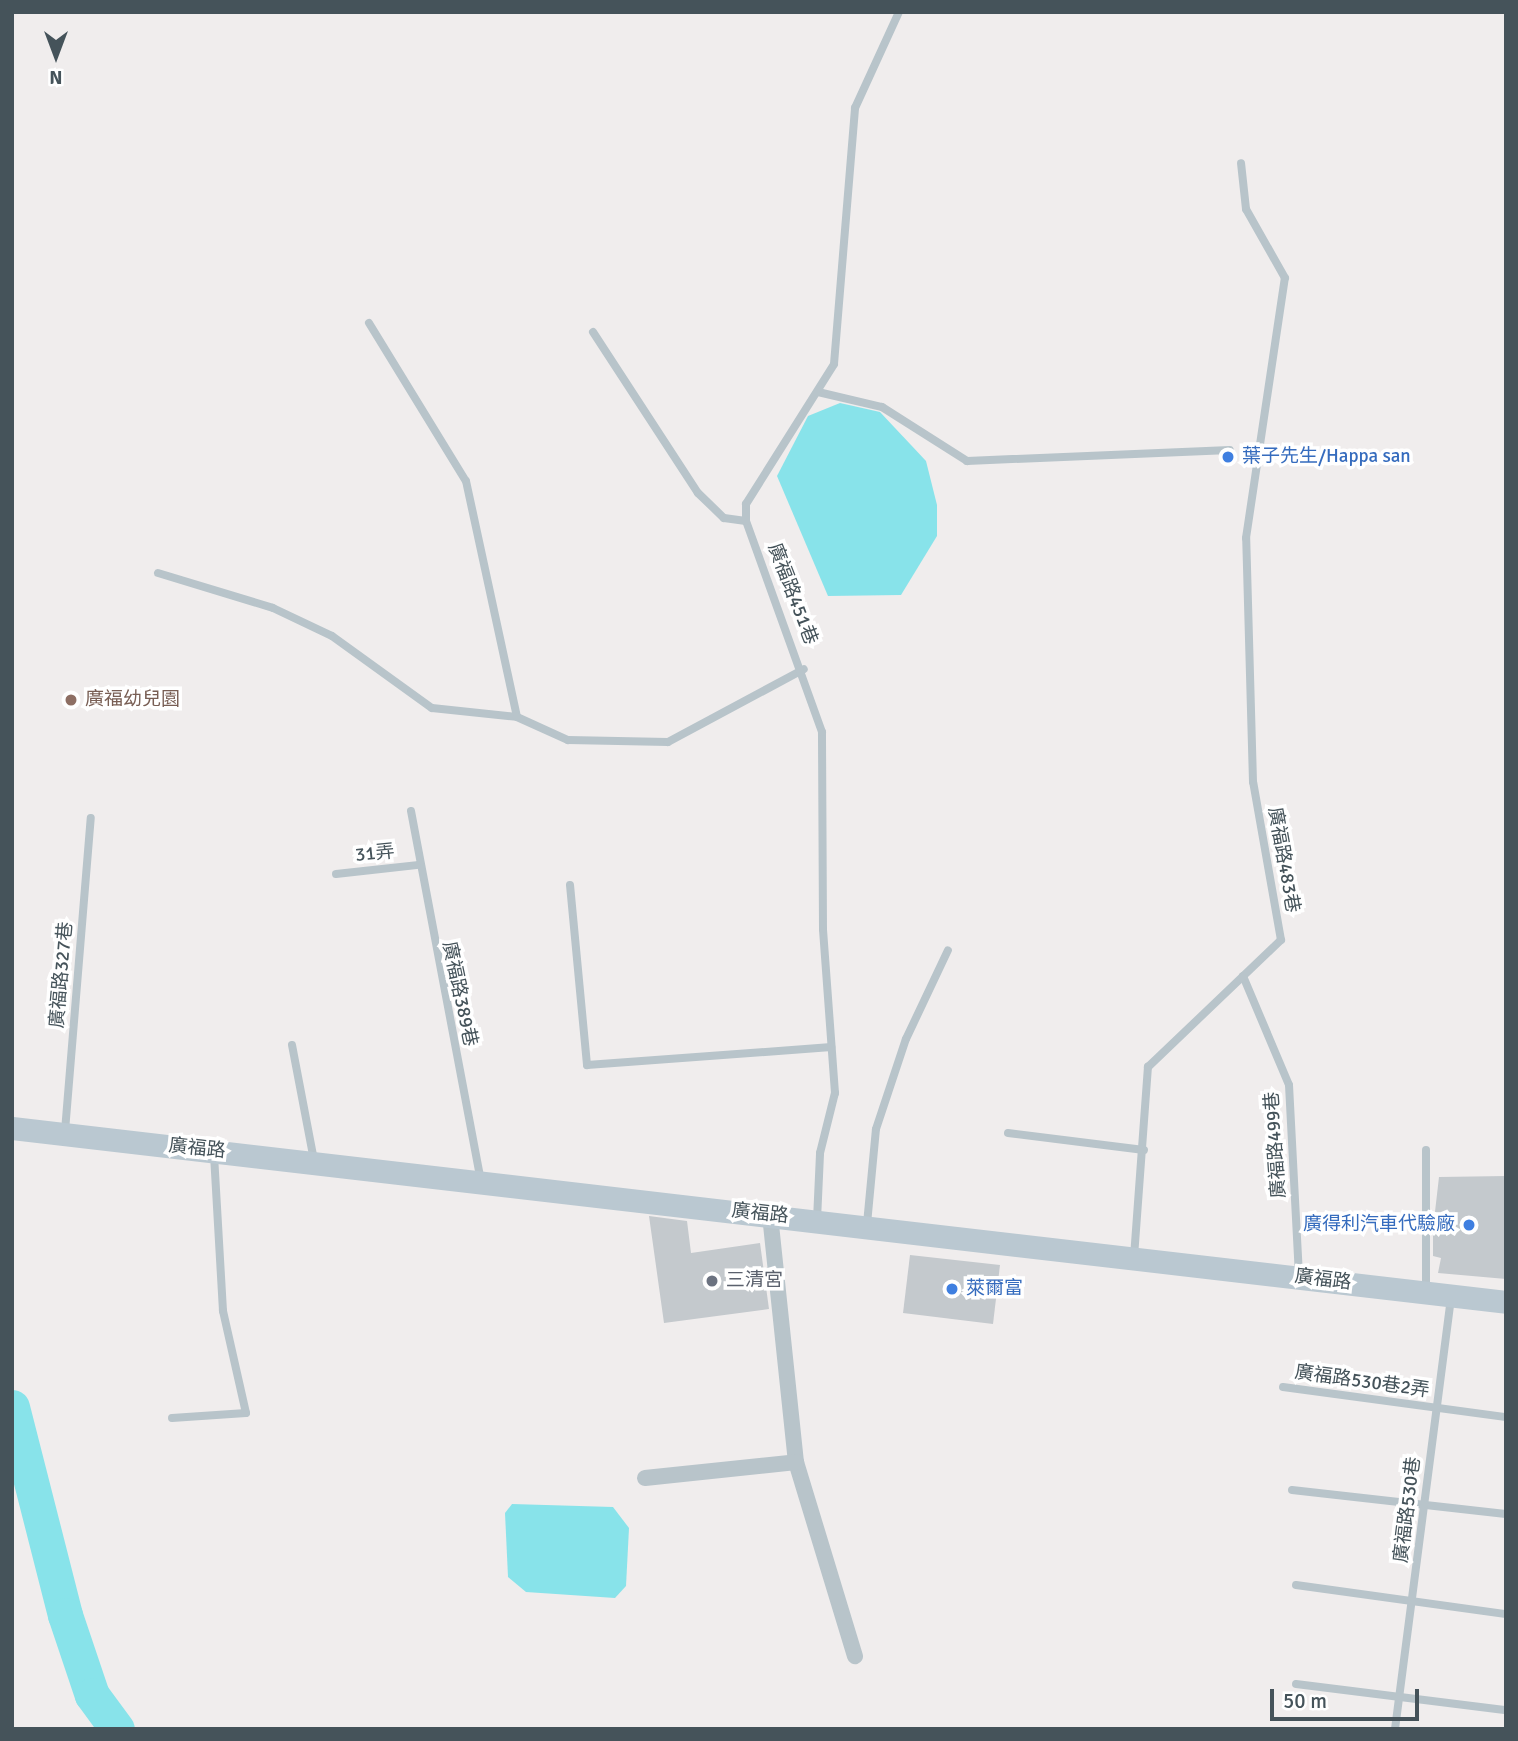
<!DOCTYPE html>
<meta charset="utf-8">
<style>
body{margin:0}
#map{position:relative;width:1518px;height:1741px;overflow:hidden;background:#f0eded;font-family:Signika,"Noto Sans TC",sans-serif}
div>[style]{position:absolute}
.water>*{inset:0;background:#88e3ea}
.river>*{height:35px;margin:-17.5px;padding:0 17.5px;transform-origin:17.5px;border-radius:17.5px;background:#88e3ea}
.building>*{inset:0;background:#c4c9cd}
.lane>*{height:8px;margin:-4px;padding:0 4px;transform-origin:4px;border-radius:4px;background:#b8c4ca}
.street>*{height:16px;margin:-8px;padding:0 8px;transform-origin:8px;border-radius:8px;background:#b8c4ca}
.secondary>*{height:23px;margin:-11.5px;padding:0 11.5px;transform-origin:11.5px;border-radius:11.5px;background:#bac8d1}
.dots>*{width:19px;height:19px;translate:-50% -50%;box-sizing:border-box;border:4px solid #fff;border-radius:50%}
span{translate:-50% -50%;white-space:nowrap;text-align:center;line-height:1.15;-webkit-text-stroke:7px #fff;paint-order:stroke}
.shop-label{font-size:19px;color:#366cbe}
.left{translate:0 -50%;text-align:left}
.right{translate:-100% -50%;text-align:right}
.street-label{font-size:19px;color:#45535a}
.education-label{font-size:19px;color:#785e54}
.worship-label{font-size:19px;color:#5b616d}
.frame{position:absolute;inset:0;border:14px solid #45535a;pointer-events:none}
.north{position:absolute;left:21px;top:21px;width:70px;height:70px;-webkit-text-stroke:5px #fff;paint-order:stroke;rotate:180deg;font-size:19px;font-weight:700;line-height:28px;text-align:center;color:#45535a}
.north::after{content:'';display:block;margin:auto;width:24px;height:32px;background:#45535a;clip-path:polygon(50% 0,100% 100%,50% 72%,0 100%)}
.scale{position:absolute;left:1270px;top:1689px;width:149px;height:32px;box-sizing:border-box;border:4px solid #45535a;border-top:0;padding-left:9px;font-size:21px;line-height:24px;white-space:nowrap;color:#45535a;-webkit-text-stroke:5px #fff;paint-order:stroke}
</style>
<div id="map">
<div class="water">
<div style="clip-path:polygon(840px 403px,880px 412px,926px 461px,937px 505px,937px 536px,901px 595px,828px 596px,777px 476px,808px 416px)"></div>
<div style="clip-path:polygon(512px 1504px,613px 1507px,629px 1528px,626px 1586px,615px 1598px,526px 1592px,508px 1577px,505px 1513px)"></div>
</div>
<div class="river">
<div style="left:12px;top:1407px;width:215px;rotate:75.7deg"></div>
<div style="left:65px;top:1615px;width:84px;rotate:71.4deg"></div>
<div style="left:92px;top:1695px;width:42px;rotate:53.7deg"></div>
</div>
<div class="building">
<div style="clip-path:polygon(1506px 1176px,1506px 1279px,1438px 1273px,1441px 1258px,1433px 1256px,1433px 1229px,1439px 1177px)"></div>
<div style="clip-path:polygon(649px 1216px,687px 1221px,691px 1253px,760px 1243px,769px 1309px,664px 1323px)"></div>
<div style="clip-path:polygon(910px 1255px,1000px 1265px,993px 1324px,903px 1313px)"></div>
</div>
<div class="lane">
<div style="left:369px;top:323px;width:185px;rotate:58.5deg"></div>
<div style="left:466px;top:481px;width:241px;rotate:77.8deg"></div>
<div style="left:593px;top:332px;width:192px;rotate:56.9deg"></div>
<div style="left:698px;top:493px;width:36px;rotate:44deg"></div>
<div style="left:724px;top:518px;width:22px;rotate:8deg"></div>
<div style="left:818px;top:392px;width:66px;rotate:13.2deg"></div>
<div style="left:882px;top:407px;width:101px;rotate:32.4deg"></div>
<div style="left:967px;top:461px;width:263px;rotate:-2.4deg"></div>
<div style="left:158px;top:573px;width:120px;rotate:16.9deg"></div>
<div style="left:273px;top:608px;width:65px;rotate:25.4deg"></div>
<div style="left:332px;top:636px;width:123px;rotate:35.8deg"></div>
<div style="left:432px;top:708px;width:85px;rotate:6deg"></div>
<div style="left:517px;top:717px;width:56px;rotate:24.3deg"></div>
<div style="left:568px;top:740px;width:100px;rotate:1.1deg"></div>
<div style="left:668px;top:742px;width:154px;rotate:-28.2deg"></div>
<div style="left:411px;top:811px;width:376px;rotate:79.3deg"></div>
<div style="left:336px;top:874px;width:81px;rotate:-6.3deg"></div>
<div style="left:570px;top:885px;width:181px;rotate:84.6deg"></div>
<div style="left:587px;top:1065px;width:245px;rotate:-4.2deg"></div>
<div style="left:1243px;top:976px;width:118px;rotate:67.1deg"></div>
<div style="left:1289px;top:1085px;width:190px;rotate:87deg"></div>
<div style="left:292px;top:1045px;width:117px;rotate:79.2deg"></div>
<div style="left:65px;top:1131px;width:314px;rotate:-85.3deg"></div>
<div style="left:1008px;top:1133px;width:137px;rotate:7.1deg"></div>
<div style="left:1426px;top:1150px;width:140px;rotate:90deg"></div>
<div style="left:817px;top:1220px;width:67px;rotate:-87.4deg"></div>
<div style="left:820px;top:1153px;width:62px;rotate:-76deg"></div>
<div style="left:835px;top:1093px;width:164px;rotate:-94.2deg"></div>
<div style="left:823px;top:929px;width:197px;rotate:-90.3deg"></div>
<div style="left:822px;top:732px;width:224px;rotate:-109.8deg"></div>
<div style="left:746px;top:521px;width:17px;rotate:-90deg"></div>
<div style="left:746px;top:504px;width:165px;rotate:-57.8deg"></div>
<div style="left:834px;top:364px;width:257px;rotate:-85.3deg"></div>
<div style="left:855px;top:108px;width:106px;rotate:-65.4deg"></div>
<div style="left:867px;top:1224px;width:95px;rotate:-84.6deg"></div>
<div style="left:876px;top:1129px;width:95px;rotate:-71.6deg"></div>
<div style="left:906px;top:1039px;width:98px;rotate:-64.7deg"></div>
<div style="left:1134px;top:1257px;width:191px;rotate:-85.8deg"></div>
<div style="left:1148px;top:1067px;width:184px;rotate:-43.7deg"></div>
<div style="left:1281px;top:940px;width:160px;rotate:-100deg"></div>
<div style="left:1253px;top:782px;width:244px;rotate:-91.6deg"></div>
<div style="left:1246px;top:538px;width:263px;rotate:-81.5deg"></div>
<div style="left:1285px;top:278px;width:79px;rotate:-119.5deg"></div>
<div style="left:1246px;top:209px;width:46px;rotate:-96.2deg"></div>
<div style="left:1283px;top:1387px;width:225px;rotate:7.7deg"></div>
<div style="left:172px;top:1418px;width:74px;rotate:-3.9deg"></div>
<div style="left:246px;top:1413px;width:105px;rotate:-102.7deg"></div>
<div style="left:223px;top:1311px;width:157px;rotate:-93.3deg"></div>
<div style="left:1292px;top:1490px;width:215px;rotate:6.4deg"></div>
<div style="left:1296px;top:1585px;width:212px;rotate:7.9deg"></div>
<div style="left:1296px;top:1684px;width:212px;rotate:7.1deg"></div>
<div style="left:1395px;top:1729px;width:434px;rotate:-82.6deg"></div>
</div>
<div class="street">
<div style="left:770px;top:1215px;width:248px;rotate:84deg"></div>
<div style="left:796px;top:1462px;width:203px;rotate:73.1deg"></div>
<div style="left:645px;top:1478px;width:152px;rotate:-6deg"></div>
</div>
<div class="secondary">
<div style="left:12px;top:1128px;width:1504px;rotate:6.64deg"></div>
</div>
<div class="dots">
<div style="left:1228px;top:457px;background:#3f7fe0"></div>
<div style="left:71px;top:700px;background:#8d6e63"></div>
<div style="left:1469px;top:1225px;background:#3f7fe0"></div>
<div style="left:712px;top:1281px;background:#6b7280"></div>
<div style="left:952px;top:1289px;background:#3f7fe0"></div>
</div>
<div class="shop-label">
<span class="left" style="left:1242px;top:457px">葉子先生/Happa san</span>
<span class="right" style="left:1455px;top:1225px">廣得利汽車代驗廠</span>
<span class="left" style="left:966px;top:1289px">萊爾富</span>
</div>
<div class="street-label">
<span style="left:792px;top:594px;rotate:69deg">廣福路451巷</span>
<span style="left:375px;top:854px;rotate:-6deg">31弄</span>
<span style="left:1283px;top:860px;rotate:80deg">廣福路483巷</span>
<span style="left:62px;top:975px;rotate:-85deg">廣福路327巷</span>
<span style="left:459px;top:994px;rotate:78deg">廣福路389巷</span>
<span style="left:1276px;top:1145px;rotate:-94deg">廣福路499巷</span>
<span style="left:197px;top:1149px;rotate:6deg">廣福路</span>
<span style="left:760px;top:1214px;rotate:6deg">廣福路</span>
<span style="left:1323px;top:1280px;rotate:7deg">廣福路</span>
<span style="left:1362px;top:1382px;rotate:8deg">廣福路530巷2弄</span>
<span style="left:1408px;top:1510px;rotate:-83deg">廣福路530巷</span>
</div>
<div class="education-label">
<span class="left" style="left:85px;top:700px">廣福幼兒園</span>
</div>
<div class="worship-label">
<span class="left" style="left:726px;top:1281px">三清宮</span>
</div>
<div class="frame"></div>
<div class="north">N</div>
<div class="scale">50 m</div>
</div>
